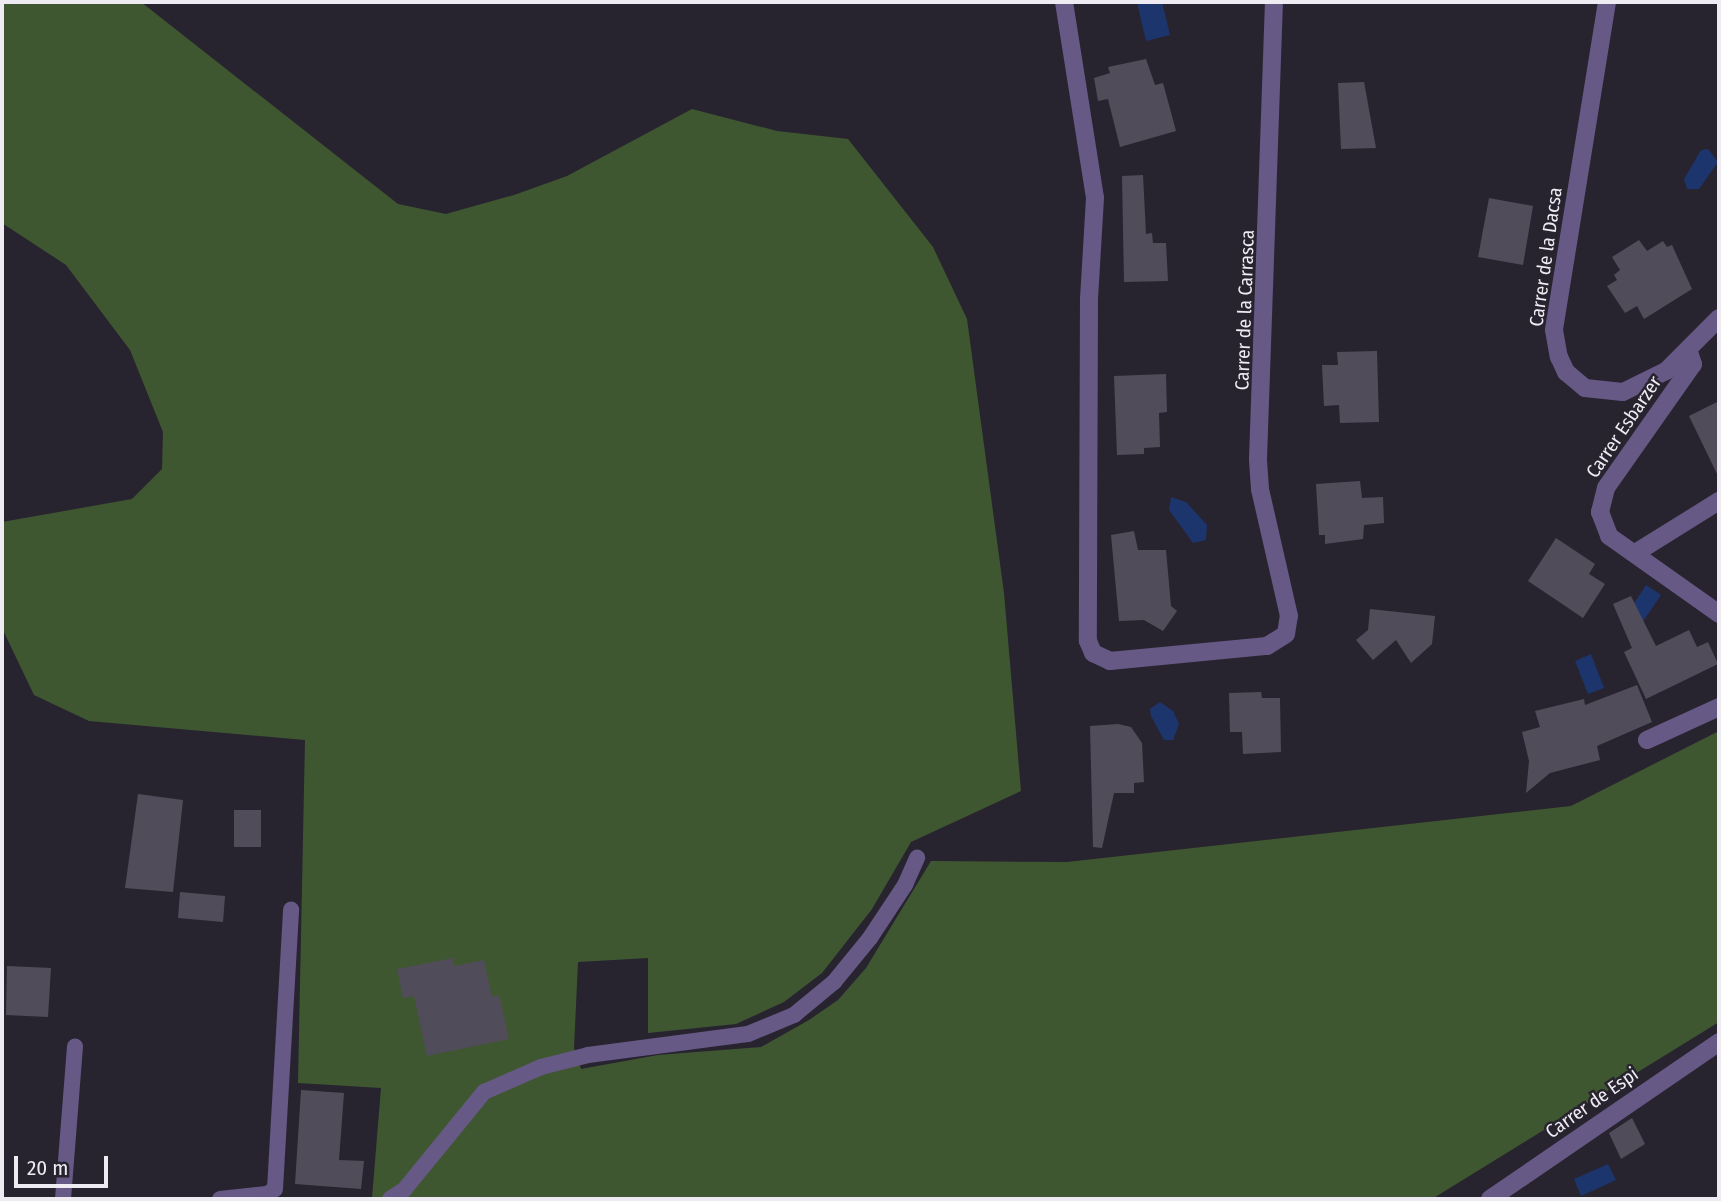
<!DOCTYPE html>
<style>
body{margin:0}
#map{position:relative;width:1721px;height:1201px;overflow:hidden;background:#28242f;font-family:"Fira Sans Condensed",sans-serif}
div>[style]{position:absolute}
.green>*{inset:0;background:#3f5731}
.water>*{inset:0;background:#1d356d}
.building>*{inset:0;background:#514c59}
.service>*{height:16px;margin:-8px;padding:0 8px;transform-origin:8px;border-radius:8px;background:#665986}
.minor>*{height:18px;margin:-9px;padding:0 9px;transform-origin:9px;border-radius:9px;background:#665986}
span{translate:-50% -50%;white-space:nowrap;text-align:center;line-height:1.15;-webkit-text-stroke:5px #28242f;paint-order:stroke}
.street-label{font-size:19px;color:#eeebf3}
.frame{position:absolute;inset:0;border:4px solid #eeebf3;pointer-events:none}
.scale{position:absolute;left:14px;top:1156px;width:94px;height:32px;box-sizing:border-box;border:4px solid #eeebf3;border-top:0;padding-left:9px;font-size:21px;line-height:24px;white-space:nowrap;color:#eeebf3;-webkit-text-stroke:5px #28242f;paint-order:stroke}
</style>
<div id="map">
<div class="green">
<div style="clip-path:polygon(2px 2px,141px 2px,398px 204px,446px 214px,514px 195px,567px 176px,692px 109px,777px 131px,848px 139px,933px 247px,967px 319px,1004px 593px,1021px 791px,911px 842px,872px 909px,822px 973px,784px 1002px,736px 1024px,648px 1033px,648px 958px,578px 962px,574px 1048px,581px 1069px,658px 1055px,761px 1047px,809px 1020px,838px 1000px,866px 968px,931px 861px,1067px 862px,1571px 806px,1719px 731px,1719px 1022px,1432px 1199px,368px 1199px,372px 1198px,381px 1088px,298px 1083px,305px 740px,89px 721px,34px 695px,2px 628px,2px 522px,132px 499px,162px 469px,163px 432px,130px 350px,66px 265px,2px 223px)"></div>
</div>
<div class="water">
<div style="clip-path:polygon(1137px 2px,1162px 2px,1170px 35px,1146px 41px)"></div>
<div style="clip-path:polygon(1708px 149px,1718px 162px,1699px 189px,1687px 189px,1684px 179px,1701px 150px)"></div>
<div style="clip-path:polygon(1171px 497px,1186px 502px,1207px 525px,1206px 540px,1193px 543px,1169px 510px)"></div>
<div style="clip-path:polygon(1646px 585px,1661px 595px,1642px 623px,1627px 614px)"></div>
<div style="clip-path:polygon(1591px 654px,1604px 688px,1588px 694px,1575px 661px)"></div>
<div style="clip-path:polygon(1160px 702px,1173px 711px,1179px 724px,1173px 740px,1164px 740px,1151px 716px,1150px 709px)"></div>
<div style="clip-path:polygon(1608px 1164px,1616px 1180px,1581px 1196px,1574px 1179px)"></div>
</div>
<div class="building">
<div style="clip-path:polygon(1146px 59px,1155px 85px,1163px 83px,1176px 131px,1120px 147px,1108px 99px,1098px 101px,1094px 78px,1110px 73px,1108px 67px)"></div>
<div style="clip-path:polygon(1364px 82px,1376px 148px,1341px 149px,1338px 83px)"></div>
<div style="clip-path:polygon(1143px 175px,1146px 234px,1152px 233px,1153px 243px,1166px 243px,1168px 281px,1124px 282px,1122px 176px)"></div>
<div style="clip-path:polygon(1489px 198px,1533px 206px,1523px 265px,1478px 257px)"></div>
<div style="clip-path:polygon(1639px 240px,1647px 251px,1663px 241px,1667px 247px,1672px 245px,1692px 289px,1644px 319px,1637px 306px,1625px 313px,1607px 286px,1617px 280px,1614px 275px,1620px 270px,1612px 257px)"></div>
<div style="clip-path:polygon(1377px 351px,1379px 422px,1340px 423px,1339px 405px,1324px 406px,1322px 365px,1338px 365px,1337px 352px)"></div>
<div style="clip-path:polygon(1166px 374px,1167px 412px,1159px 413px,1160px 447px,1144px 448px,1144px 454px,1117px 455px,1114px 376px)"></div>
<div style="clip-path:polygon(1719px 401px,1719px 478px,1689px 416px)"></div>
<div style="clip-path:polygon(1360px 481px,1362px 498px,1383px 497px,1384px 523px,1364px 525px,1363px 539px,1325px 544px,1325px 535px,1319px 535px,1316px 484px)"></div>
<div style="clip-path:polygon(1134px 531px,1138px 550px,1166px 550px,1171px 606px,1177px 611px,1163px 631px,1144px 620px,1119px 621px,1111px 535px)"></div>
<div style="clip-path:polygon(1556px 538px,1595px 564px,1589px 574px,1605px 584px,1583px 618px,1528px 581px)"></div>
<div style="clip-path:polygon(1631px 596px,1656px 646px,1689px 630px,1697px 647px,1708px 642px,1718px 664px,1646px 699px,1624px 652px,1632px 648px,1613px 604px)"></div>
<div style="clip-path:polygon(1370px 609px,1435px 616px,1432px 644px,1411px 663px,1396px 640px,1373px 660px,1356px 640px,1368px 630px)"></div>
<div style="clip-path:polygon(1637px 685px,1652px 722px,1597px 746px,1600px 760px,1550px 773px,1526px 793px,1529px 761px,1522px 732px,1540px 727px,1535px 711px,1584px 699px,1585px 705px)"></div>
<div style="clip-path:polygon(1261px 692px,1262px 698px,1280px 698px,1281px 752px,1243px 754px,1242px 732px,1230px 732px,1229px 693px)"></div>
<div style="clip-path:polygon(1118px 724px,1131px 727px,1142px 743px,1144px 782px,1134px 783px,1134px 793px,1114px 793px,1102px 848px,1093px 847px,1090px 726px)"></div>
<div style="clip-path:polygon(138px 794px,183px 800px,173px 892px,125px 888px)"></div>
<div style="clip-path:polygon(234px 810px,261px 810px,261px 847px,234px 847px)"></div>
<div style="clip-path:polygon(180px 892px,225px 896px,223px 922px,178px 918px)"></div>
<div style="clip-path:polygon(453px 958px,454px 966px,484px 960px,492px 997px,499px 995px,509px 1039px,427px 1056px,414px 996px,403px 998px,397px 969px)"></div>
<div style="clip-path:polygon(7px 966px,51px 968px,48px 1017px,6px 1015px)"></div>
<div style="clip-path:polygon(301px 1090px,344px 1093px,339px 1160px,364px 1161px,361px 1189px,295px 1184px)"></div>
<div style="clip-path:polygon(1632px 1118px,1645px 1144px,1621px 1159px,1609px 1133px)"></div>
</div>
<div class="service">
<div style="left:63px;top:1199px;width:153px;rotate:-85.5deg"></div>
<div style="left:220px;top:1199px;width:47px;rotate:-6.1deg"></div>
<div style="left:267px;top:1194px;width:9px;rotate:-32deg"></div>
<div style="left:275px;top:1189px;width:280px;rotate:-86.7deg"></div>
<div style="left:390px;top:1199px;width:17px;rotate:-33deg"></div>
<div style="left:404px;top:1190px;width:127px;rotate:-50.8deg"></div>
<div style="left:484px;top:1092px;width:62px;rotate:-23.7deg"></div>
<div style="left:541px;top:1067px;width:49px;rotate:-14.3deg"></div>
<div style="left:588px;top:1055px;width:161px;rotate:-7.5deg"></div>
<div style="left:748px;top:1034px;width:50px;rotate:-22.4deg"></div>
<div style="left:794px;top:1015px;width:52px;rotate:-39.5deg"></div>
<div style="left:834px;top:982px;width:57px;rotate:-50.7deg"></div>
<div style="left:870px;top:938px;width:64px;rotate:-56.6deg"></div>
<div style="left:905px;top:885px;width:30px;rotate:-66deg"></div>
</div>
<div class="minor">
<div style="left:1064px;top:2px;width:198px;rotate:81deg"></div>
<div style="left:1095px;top:198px;width:100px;rotate:93.4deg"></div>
<div style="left:1089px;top:298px;width:343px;rotate:90.2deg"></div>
<div style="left:1088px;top:641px;width:13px;rotate:67deg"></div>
<div style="left:1093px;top:653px;width:19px;rotate:25deg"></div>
<div style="left:1110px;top:661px;width:158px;rotate:-5.5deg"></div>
<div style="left:1267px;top:646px;width:22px;rotate:-32deg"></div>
<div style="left:1286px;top:634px;width:18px;rotate:-81deg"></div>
<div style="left:1289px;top:616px;width:130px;rotate:-102.9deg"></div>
<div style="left:1260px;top:489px;width:30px;rotate:-94deg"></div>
<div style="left:1258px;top:459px;width:457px;rotate:-88deg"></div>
<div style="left:1607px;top:2px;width:332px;rotate:99.2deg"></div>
<div style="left:1554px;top:330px;width:27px;rotate:80deg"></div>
<div style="left:1559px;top:357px;width:17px;rotate:65deg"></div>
<div style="left:1566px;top:372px;width:25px;rotate:40deg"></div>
<div style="left:1585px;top:388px;width:38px;rotate:6deg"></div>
<div style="left:1623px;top:392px;width:48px;rotate:-26deg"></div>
<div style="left:1666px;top:371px;width:75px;rotate:-45deg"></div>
<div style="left:1689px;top:352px;width:13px;rotate:72deg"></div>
<div style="left:1693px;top:364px;width:151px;rotate:125.1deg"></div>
<div style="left:1606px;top:488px;width:25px;rotate:104deg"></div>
<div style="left:1600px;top:512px;width:26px;rotate:69deg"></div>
<div style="left:1609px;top:536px;width:135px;rotate:35.3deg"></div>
<div style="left:1637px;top:552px;width:97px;rotate:-31.9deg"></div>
<div style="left:1647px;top:740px;width:79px;rotate:-24.6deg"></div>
<div style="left:1490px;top:1199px;width:278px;rotate:-34.4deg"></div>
</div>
<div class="street-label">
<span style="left:1546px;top:257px;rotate:-82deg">Carrer de la Dacsa</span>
<span style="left:1245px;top:310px;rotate:-88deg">Carrer de la Carrasca</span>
<span style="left:1624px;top:427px;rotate:-56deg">Carrer Esbarzer</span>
<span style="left:1592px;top:1103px;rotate:-35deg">Carrer de Espi</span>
</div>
<div class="frame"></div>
<div class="scale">20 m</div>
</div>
